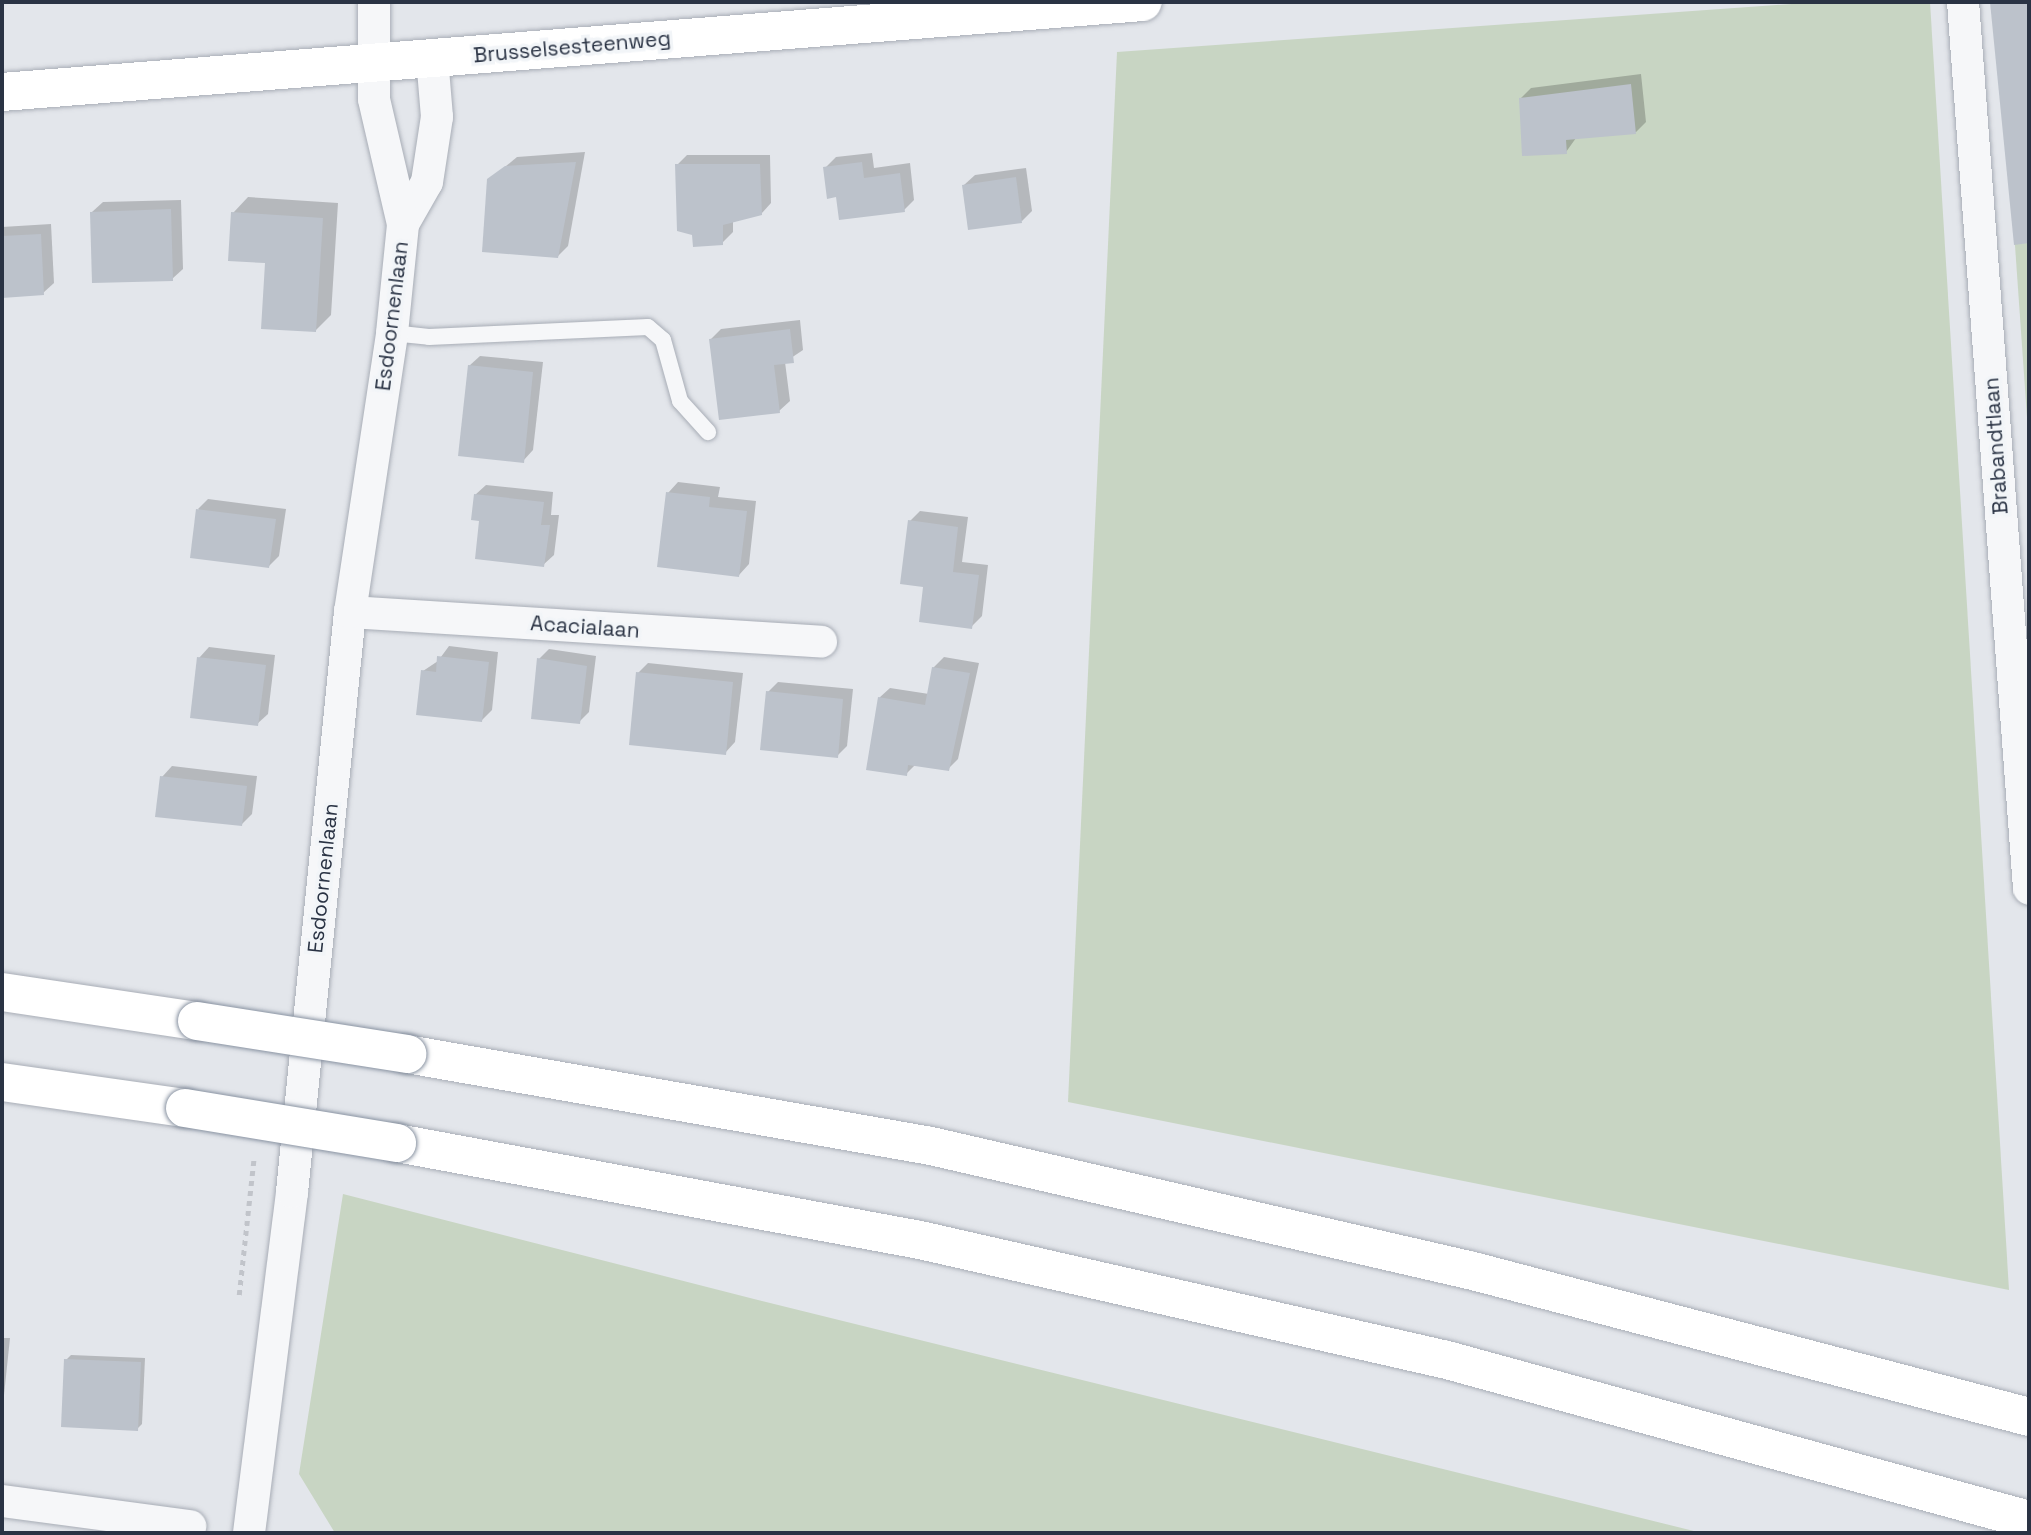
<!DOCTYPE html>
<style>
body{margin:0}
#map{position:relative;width:2031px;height:1535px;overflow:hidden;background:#e3e6eb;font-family:"Space Grotesk",sans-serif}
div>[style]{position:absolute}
.green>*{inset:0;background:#c8d5c3}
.shadow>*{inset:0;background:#0003}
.building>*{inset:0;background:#bcc2cb}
.path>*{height:4.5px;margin-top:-2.25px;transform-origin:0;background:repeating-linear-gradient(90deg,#c1c4ca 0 5px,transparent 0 10px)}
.roads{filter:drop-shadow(0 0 2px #a8adb6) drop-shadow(0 0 2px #a8adb6)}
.service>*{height:16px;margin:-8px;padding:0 8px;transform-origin:8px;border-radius:8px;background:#f6f7f9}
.minor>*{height:32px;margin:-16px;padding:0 16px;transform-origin:16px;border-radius:16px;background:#f6f7f9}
.primary>*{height:38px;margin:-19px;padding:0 19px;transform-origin:19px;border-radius:19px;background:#fff}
.motorway>*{height:38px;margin:-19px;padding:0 19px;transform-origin:19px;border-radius:19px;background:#fff}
.bridges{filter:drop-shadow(0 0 2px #8993a2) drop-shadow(0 0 2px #8993a2)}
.motorway-bridge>*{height:38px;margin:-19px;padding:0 19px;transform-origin:19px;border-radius:19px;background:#fff}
span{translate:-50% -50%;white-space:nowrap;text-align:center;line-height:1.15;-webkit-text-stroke:7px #f2f5f8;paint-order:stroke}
.street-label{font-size:21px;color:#2a3344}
.frame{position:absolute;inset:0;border:4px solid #2a3344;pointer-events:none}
</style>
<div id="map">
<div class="green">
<div style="clip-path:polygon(1819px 2px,1930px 2px,2009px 1290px,1068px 1102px,1117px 52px)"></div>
<div style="clip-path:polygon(1998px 2px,2029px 2px,2029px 446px)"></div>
<div style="clip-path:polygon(343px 1194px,754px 1299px,1702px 1533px,335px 1533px,299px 1474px)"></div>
</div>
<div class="shadow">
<div style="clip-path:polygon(1992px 2px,2029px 2px,2029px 241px,2016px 243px)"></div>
<div style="clip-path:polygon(1641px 74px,1646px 122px,1636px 132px,1576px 138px,1566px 152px,1524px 155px,1521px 98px,1531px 88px)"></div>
<div style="clip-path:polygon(585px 152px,568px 246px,558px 256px,489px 180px,517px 157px)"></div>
<div style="clip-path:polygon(872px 153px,874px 168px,910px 163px,914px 200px,904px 210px,838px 195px,825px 168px,836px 157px)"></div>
<div style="clip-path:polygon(687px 155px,770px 155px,771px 203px,761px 214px,733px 220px,733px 232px,722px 243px,677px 165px)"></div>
<div style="clip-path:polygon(1026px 168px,1032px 211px,1022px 221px,964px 185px,975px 175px)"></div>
<div style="clip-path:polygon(248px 197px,338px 203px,331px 315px,315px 331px,233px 213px)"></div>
<div style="clip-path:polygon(181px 200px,183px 269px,172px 279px,92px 212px,103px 202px)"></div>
<div style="clip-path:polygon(51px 224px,54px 283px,43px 293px,2px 296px,2px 227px)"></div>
<div style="clip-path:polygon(800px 320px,803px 350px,785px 362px,790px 401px,779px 411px,711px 339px,721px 329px)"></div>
<div style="clip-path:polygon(480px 356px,543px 362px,533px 450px,523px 461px,469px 366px)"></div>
<div style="clip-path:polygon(678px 482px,720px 487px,718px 497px,756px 501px,749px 564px,739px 575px,668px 493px)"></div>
<div style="clip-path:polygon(486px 485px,553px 492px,551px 515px,559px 515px,554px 555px,543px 565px,481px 520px,475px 495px)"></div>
<div style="clip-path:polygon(208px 499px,286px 509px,279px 556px,269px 566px,198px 509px)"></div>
<div style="clip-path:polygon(920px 511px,968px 517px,962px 562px,988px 565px,982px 616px,971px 627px,925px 585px,910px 521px)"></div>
<div style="clip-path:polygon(449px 646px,498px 652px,492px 710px,481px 721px,423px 671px,438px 661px)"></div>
<div style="clip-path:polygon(209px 647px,275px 655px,268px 714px,257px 724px,199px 658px)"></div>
<div style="clip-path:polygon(549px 649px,596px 656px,589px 712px,579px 722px,539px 659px)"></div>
<div style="clip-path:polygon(944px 657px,979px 663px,958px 759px,948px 769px,916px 764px,906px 774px,879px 698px,890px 688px,929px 694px,933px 668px)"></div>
<div style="clip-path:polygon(648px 663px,743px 673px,735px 742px,725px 753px,638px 673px)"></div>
<div style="clip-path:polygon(778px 682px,853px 689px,847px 746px,837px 756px,768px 692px)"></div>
<div style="clip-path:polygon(172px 766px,257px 776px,252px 814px,242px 824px,162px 777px)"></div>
<div style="clip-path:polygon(2px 1338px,10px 1338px,2px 1414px)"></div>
<div style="clip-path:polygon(71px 1355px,145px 1358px,142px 1424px,137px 1429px,66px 1360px)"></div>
</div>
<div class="building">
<div style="clip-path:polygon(1990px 2px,2029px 2px,2029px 243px,2014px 245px)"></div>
<div style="clip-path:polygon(1631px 84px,1636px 134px,1566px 140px,1567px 154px,1522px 156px,1519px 98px)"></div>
<div style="clip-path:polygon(576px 162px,558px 258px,482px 252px,487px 179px,505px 166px)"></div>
<div style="clip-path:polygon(862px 162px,864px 178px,900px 173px,905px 212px,839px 220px,836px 197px,827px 199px,823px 167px)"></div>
<div style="clip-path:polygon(675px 164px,760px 164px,762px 215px,723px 225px,723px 245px,693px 247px,692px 235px,677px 231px)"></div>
<div style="clip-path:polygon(1016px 177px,1022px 223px,968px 230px,962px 185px)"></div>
<div style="clip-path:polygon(171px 209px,173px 281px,92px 283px,90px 212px)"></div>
<div style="clip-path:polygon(231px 212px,323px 218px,316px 332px,261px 329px,265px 263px,228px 261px)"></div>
<div style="clip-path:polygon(41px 234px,44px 295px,2px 298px,2px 236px)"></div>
<div style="clip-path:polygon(790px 329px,794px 363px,774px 365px,780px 413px,719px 420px,709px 339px)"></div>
<div style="clip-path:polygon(468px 365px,533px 372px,524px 463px,458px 456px)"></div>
<div style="clip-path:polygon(666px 492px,710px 497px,709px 507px,747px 511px,739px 577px,657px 567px)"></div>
<div style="clip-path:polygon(474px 494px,544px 502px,541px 525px,550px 525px,544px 567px,475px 559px,479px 521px,471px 520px)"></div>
<div style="clip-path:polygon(196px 509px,276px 519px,269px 568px,190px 558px)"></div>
<div style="clip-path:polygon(908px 520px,958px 527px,953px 572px,979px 575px,972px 629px,919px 622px,923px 587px,900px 584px)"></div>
<div style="clip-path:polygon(437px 656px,489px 662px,482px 722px,416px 715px,421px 670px,436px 672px)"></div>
<div style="clip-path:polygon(197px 657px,266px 665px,258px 726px,190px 718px)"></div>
<div style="clip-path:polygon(537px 658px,587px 666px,580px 724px,531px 719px)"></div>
<div style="clip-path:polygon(932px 667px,970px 673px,949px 771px,908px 765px,907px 776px,866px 770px,878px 697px,925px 705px)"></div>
<div style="clip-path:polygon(636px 672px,733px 682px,726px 755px,629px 745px)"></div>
<div style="clip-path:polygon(766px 691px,843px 699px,838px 758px,760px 750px)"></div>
<div style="clip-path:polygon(160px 776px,247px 786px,242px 826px,155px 817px)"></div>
<div style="clip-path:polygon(64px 1359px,141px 1362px,138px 1431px,61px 1427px)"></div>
</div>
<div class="path">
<div style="left:239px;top:1295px;width:138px;rotate:-83.8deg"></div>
</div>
<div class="roads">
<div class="service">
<div style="left:392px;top:333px;width:37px;rotate:6deg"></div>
<div style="left:429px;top:337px;width:219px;rotate:-2.6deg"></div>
<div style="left:648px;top:327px;width:20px;rotate:41deg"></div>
<div style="left:663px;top:340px;width:63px;rotate:74.4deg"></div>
<div style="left:680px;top:401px;width:42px;rotate:47.9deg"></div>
</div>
<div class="minor">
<div style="left:1963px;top:2px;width:889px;rotate:85.74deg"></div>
<div style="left:403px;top:224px;width:48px;rotate:-60.3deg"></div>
<div style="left:427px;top:182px;width:66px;rotate:-81.3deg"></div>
<div style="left:437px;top:117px;width:59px;rotate:-94.8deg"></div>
<div style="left:350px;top:612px;width:472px;rotate:3.6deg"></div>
<div style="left:2px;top:1501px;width:190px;rotate:7.6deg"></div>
<div style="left:249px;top:1533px;width:344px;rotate:-82.8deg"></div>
<div style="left:292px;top:1192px;width:583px;rotate:-84.29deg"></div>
<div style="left:350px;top:612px;width:282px;rotate:-81.4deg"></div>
<div style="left:392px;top:333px;width:110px;rotate:-84.2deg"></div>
<div style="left:403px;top:224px;width:128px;rotate:-103.1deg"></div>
<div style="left:374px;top:99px;width:97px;rotate:-90deg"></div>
</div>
<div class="primary">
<div style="left:2px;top:92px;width:1144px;rotate:-4.51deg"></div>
</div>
<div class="motorway">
<div style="left:2px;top:992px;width:197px;rotate:8.5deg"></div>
<div style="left:407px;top:1054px;width:532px;rotate:9.96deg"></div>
<div style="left:931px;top:1146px;width:556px;rotate:12.99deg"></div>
<div style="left:1473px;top:1271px;width:575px;rotate:14.71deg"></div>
<div style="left:2px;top:1082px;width:185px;rotate:8.1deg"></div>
<div style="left:397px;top:1143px;width:532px;rotate:10.51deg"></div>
<div style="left:920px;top:1240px;width:540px;rotate:12.83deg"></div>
<div style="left:1447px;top:1360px;width:604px;rotate:15.37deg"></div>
</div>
</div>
<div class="bridges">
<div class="motorway-bridge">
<div style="left:197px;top:1021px;width:213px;rotate:8.9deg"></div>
<div style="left:185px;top:1108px;width:215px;rotate:9.4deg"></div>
</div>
</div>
<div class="street-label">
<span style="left:572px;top:47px;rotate:-5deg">Brusselsesteenweg</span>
<span style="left:392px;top:316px;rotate:-83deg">Esdoornenlaan</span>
<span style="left:1996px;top:446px;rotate:-94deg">Brabandtlaan</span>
<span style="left:585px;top:627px;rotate:4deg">Acacialaan</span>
<span style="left:323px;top:878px;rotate:-84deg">Esdoornenlaan</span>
</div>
<div class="frame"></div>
</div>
